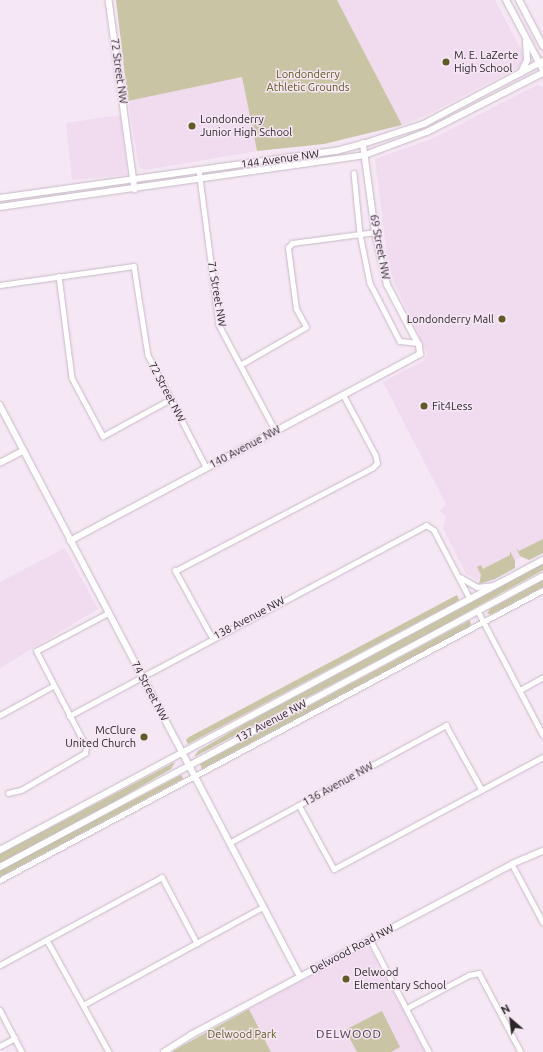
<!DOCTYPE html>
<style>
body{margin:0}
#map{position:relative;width:543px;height:1052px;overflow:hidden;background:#f6e7f5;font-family:Ubuntu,sans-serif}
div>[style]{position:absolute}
.built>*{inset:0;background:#f0dbef}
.green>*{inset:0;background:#c9c5a4}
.roads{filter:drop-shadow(0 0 1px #c7b8c6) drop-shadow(0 0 1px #c7b8c6)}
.minor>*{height:4.5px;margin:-2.25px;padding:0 2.25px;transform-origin:2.25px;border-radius:2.25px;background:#fff}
.tertiary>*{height:5.5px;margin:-2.75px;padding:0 2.75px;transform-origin:2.75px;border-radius:2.75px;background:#fff}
.secondary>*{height:6px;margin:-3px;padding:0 3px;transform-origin:3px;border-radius:3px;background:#fff}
.dots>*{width:11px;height:11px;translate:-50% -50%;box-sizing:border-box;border:2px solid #f6e7f5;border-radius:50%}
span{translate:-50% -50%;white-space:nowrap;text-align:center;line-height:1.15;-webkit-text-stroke:3px #f6e7f5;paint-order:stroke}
.poi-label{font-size:11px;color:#2a252a}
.left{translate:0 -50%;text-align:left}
.right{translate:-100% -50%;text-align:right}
.street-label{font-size:11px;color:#2a252a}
.park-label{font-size:11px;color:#5d551a}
.neighbourhood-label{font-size:12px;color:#423642;letter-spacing:1px}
.north{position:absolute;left:491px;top:1000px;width:40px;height:40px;-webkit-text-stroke:3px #f6e7f5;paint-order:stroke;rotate:332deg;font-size:11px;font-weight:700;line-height:16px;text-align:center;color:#2a252a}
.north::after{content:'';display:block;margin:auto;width:14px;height:18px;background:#2a252a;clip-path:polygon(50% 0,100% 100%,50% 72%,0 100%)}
</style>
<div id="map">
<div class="built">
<div style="clip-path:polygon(337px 0,495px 0,524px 55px,524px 60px,519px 67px,427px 115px,402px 125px)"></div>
<div style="clip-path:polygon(242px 77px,257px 151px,145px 170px,139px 167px,128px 101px)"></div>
<div style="clip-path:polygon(537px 85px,543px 87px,543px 546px,477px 580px,466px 574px,443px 528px,446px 517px,440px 511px,446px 504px,383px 382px,423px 361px,428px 354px,395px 285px,388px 264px,375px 159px,431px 139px)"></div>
<div style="clip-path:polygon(121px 115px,127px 175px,72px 180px,66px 123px)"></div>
<div style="clip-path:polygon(65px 548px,98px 609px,0 668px,0 582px)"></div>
<div style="clip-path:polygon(364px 947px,370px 949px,425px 1052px,271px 1052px,249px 1009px)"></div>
</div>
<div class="green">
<div style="clip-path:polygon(116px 0,337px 0,402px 125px,324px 144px,257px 151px,242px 77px,128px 101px)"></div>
<div style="clip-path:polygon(543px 539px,543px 553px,529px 560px,520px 556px,516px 548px,519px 551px)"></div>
<div style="clip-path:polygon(510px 551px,515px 561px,515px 568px,495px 579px,479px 584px,481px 575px,477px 567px,481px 565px,483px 569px,510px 555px)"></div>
<div style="clip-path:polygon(543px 564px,543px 570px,437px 629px,194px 757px,198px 751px,246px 723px)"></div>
<div style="clip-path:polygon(543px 580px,543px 587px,492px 614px,487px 614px,490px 609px)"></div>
<div style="clip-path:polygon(457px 595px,459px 600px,456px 602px,188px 744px,186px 740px,189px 737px)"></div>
<div style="clip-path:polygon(470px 620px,471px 626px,202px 769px,200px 764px)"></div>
<div style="clip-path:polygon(175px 762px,171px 769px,119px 799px,0 863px,0 854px)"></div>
<div style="clip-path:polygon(181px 775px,183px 778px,181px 780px,0 877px,0 870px)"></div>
<div style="clip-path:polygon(249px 1009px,271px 1052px,172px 1052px,180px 1047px)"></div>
<div style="clip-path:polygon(382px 1011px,400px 1047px,391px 1052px,357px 1052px,345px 1030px)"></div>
</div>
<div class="roads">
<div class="minor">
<div style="left:199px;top:170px;width:156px;rotate:82.6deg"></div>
<div style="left:219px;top:325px;width:119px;rotate:61.9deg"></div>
<div style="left:354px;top:173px;width:61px;rotate:84.4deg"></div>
<div style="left:360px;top:234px;width:50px;rotate:78.5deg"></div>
<div style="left:370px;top:283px;width:65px;rotate:62.7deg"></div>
<div style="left:400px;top:341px;width:18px;rotate:6deg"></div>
<div style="left:59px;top:276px;width:103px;rotate:82.7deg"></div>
<div style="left:72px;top:378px;width:66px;rotate:61.9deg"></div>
<div style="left:103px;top:436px;width:77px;rotate:-28.6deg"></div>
<div style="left:0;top:285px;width:135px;rotate:-8.1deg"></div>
<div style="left:134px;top:266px;width:90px;rotate:81.1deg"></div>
<div style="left:148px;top:355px;width:126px;rotate:62.6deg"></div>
<div style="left:240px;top:365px;width:76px;rotate:-29.9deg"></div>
<div style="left:306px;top:327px;width:21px;rotate:-119deg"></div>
<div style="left:296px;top:309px;width:62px;rotate:-97.5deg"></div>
<div style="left:288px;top:248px;width:6px;rotate:-51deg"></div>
<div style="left:292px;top:243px;width:84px;rotate:-7.5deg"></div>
<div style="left:460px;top:577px;width:20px;rotate:30deg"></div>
<div style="left:477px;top:587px;width:17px;rotate:-7deg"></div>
<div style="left:478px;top:611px;width:140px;rotate:62.3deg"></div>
<div style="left:212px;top:638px;width:77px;rotate:-118.9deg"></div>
<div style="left:175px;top:571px;width:222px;rotate:-27.6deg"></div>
<div style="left:372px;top:468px;width:7px;rotate:-45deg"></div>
<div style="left:377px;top:463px;width:8px;rotate:-104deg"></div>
<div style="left:375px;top:455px;width:68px;rotate:-118.1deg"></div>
<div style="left:520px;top:690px;width:26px;rotate:-29deg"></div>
<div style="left:0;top:715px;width:60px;rotate:-28.7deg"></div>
<div style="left:69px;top:716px;width:405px;rotate:-28.1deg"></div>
<div style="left:426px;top:525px;width:9px;rotate:32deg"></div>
<div style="left:434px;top:530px;width:78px;rotate:62.4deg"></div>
<div style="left:8px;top:793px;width:13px;rotate:-13deg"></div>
<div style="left:21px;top:790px;width:74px;rotate:-30deg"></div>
<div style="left:85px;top:753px;width:6px;rotate:-81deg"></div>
<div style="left:86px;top:747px;width:108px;rotate:-117.5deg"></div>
<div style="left:36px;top:651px;width:81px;rotate:-27.8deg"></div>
<div style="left:299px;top:805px;width:73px;rotate:61.3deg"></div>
<div style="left:334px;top:869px;width:237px;rotate:-28.2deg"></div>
<div style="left:229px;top:843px;width:247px;rotate:-28.5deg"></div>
<div style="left:446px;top:725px;width:74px;rotate:61deg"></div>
<div style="left:512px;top:864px;width:66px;rotate:61.9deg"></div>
<div style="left:0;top:880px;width:616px;rotate:-28.11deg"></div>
<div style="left:370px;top:939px;width:127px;rotate:62.4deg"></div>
<div style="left:47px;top:940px;width:128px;rotate:61deg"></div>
<div style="left:0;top:965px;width:184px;rotate:-28.5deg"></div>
<div style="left:162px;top:877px;width:75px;rotate:62.1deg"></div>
<div style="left:83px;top:1005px;width:205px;rotate:-28.6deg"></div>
<div style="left:407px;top:1008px;width:70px;rotate:-28deg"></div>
<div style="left:469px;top:975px;width:10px;rotate:-11deg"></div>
<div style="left:479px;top:973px;width:89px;rotate:62deg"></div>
<div style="left:0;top:1010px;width:47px;rotate:62.4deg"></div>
<div style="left:0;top:1046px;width:17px;rotate:-28deg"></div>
</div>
<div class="tertiary">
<div style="left:109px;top:0;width:191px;rotate:82.2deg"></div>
<div style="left:0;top:198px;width:339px;rotate:-8deg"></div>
<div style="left:336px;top:151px;width:28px;rotate:-15deg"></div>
<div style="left:363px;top:144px;width:64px;rotate:-18.2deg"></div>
<div style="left:424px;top:124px;width:135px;rotate:-27.9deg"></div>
<div style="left:0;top:207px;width:369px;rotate:-8.1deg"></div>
<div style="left:365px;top:155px;width:66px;rotate:-20.4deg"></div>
<div style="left:427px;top:132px;width:130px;rotate:-27deg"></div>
<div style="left:0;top:405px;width:645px;rotate:62.28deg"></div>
<div style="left:0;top:463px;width:26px;rotate:-28deg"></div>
<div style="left:70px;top:541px;width:397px;rotate:-28.1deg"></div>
<div style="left:420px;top:354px;width:8px;rotate:-97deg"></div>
<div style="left:419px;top:346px;width:69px;rotate:-117.7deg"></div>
<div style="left:387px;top:285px;width:54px;rotate:-102.8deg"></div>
<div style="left:375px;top:232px;width:89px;rotate:-97.8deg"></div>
<div style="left:164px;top:1052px;width:32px;rotate:-32deg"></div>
<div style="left:191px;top:1035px;width:364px;rotate:-28deg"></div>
<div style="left:512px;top:864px;width:34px;rotate:-23deg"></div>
</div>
<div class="secondary">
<div style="left:506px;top:0;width:79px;rotate:62.1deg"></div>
<div style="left:519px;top:0;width:52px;rotate:62.4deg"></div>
<div style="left:521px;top:73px;width:14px;rotate:-65deg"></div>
<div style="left:527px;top:60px;width:19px;rotate:-93deg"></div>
<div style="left:0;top:850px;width:616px;rotate:-28.11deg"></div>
<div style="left:0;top:867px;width:616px;rotate:-28.19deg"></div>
</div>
</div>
<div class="dots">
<div style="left:446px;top:62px;background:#615926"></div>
<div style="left:192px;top:126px;background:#615926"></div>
<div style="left:502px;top:319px;background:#615926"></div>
<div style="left:424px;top:406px;background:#615926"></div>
<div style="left:144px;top:737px;background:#615926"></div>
<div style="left:346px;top:979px;background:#615926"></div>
</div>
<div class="poi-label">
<span class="left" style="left:454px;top:62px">M. E. LaZerte<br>High School</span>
<span class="left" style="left:200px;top:126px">Londonderry<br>Junior High School</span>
<span class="right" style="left:494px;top:319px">Londonderry Mall</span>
<span class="left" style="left:432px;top:406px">Fit4Less</span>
<span class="right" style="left:136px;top:737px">McClure<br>United Church</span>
<span class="left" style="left:354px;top:979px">Delwood<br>Elementary School</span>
</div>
<div class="street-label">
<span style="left:119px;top:71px;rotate:82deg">72 Street NW</span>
<span style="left:280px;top:159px;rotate:-8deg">144 Avenue NW</span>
<span style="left:380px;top:247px;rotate:79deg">69 Street NW</span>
<span style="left:217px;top:294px;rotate:80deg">71 Street NW</span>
<span style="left:167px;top:392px;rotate:62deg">72 Street NW</span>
<span style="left:245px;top:447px;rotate:-28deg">140 Avenue NW</span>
<span style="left:249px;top:618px;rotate:-28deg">138 Avenue NW</span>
<span style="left:150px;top:691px;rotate:62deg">74 Street NW</span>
<span style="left:271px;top:721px;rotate:-28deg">137 Avenue NW</span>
<span style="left:338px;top:784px;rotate:-29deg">136 Avenue NW</span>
<span style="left:352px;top:949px;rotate:-28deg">Delwood Road NW</span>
</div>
<div class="park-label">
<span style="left:308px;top:81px">Londonderry<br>Athletic Grounds</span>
<span style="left:242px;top:1034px">Delwood Park</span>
</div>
<div class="neighbourhood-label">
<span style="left:349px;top:1034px">DELWOOD</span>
</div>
<div class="north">N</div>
</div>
